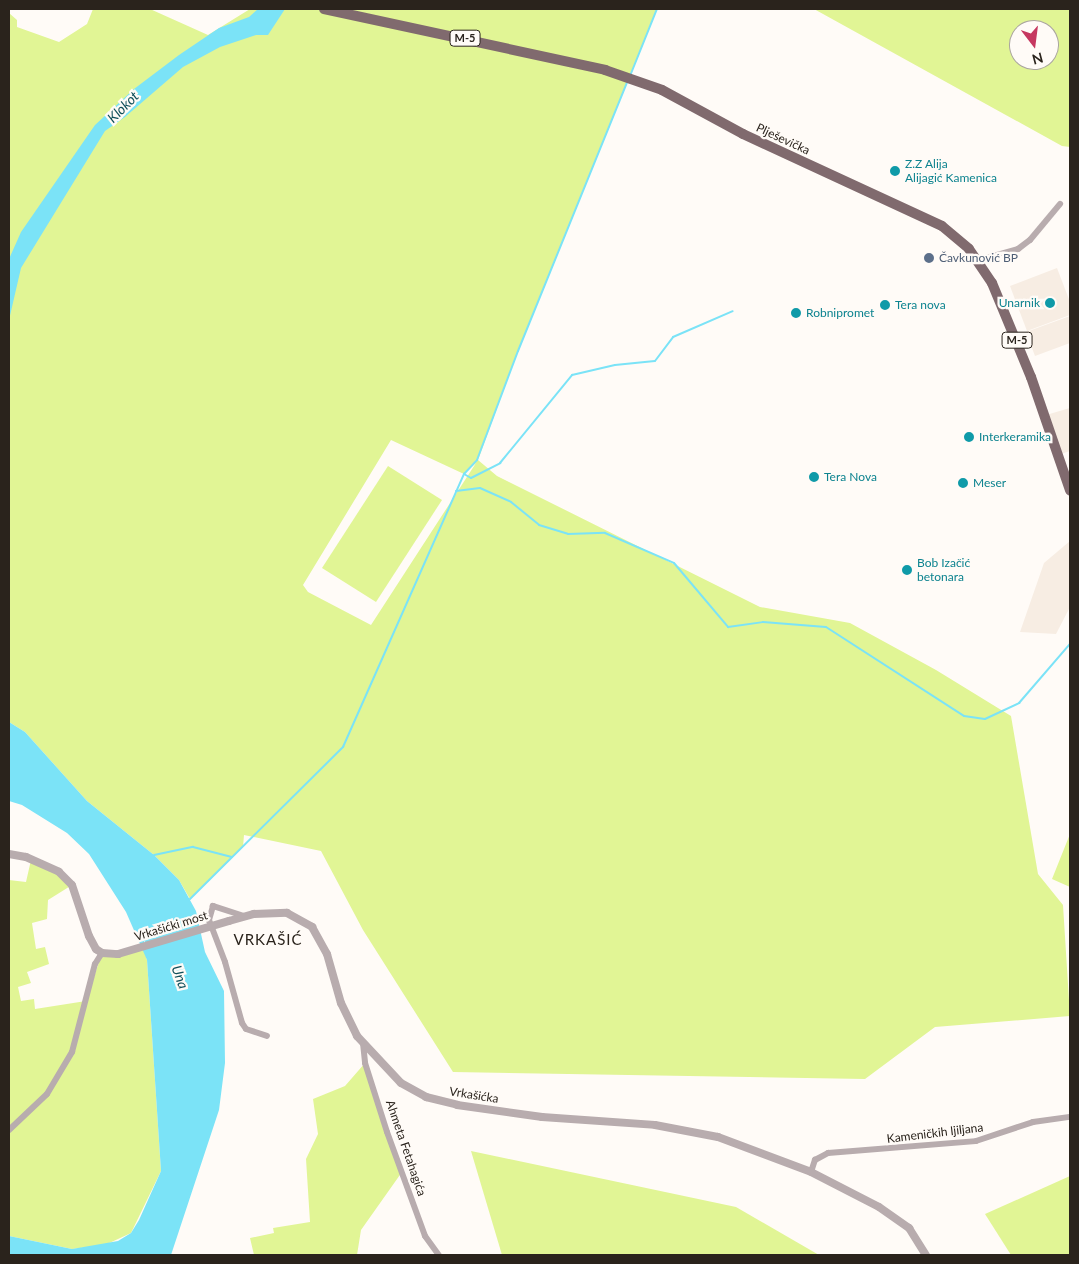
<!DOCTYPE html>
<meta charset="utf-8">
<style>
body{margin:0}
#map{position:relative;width:1079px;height:1264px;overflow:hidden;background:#fffbf7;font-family:Lato,sans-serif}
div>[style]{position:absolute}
.built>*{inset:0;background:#f7ede3}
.green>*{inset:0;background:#e1f595}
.water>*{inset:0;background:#7be3f7}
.stream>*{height:2px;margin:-1px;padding:0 1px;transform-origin:1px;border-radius:1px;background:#7be3f7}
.minor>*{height:6px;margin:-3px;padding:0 3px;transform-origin:3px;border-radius:3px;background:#b8acae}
.tertiary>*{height:8px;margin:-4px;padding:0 4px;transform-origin:4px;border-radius:4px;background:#b8acae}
.primary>*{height:10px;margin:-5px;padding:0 5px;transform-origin:5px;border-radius:5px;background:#806a6e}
.tertiary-bridge>*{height:8px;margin:-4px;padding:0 4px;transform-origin:4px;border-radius:4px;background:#b8acae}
.dots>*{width:14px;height:14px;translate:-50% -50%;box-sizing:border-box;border:2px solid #fffbf7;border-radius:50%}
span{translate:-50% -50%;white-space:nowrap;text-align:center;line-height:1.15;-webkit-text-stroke:4.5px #fffbf7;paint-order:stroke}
.shield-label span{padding:1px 4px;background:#fffbf7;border:1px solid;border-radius:4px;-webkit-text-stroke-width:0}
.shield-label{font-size:11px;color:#2a231c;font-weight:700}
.street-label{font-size:12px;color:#2a231c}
.culture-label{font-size:12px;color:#0d838f}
.left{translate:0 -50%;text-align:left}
.right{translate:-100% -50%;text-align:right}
.service-label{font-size:12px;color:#4e5e75}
.water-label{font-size:14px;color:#114f5a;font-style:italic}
.quarter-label{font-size:15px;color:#2a231c;letter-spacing:1px}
.frame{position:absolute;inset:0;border:10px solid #2a231c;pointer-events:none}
.north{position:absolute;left:1009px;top:20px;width:50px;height:50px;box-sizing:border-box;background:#fffbf7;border:1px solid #aaa59f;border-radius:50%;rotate:165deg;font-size:14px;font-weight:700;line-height:20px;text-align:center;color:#2a231c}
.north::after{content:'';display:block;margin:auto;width:18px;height:22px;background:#c63860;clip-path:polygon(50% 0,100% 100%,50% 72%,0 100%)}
</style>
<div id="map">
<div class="built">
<div style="clip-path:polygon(1057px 268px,1070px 302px,1070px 315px,1027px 331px,1010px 286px)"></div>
<div style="clip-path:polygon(1070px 316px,1070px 343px,1035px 356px,1026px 332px)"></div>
<div style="clip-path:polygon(1070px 408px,1070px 451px,1061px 454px,1046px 415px)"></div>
<div style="clip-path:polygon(1070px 541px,1070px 607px,1056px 634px,1020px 632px,1044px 563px)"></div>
</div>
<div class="green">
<div style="clip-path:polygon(evenodd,93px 9px,150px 9px,208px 35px,250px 9px,657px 9px,518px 351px,478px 460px,497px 476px,760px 607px,850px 623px,936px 670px,1011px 716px,1038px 874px,1063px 905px,1070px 1016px,935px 1027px,865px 1079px,453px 1072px,363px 930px,321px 851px,244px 835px,243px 847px,190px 899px,179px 880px,154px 855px,87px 801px,25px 732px,9px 722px,9px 13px,17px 20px,17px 27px,59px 42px,87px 24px,93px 9px,391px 440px,464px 474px,476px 463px,371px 625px,308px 592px,303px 585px,391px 440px)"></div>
<div style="clip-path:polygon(evenodd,814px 9px,1070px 9px,1070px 147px,1062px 146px,814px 9px,1019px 30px,1049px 30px,1049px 60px,1019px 60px,1019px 30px)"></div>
<div style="clip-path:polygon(388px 466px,442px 500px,376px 602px,322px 568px)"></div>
<div style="clip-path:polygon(1070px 834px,1070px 887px,1052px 879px)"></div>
<div style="clip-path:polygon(31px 860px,44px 864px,72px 885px,48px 900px,47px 919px,32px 923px,36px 949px,45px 947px,49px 964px,27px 972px,31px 983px,18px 987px,21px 1001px,34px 999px,35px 1009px,86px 1001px,102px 953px,143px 946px,147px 960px,161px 1171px,131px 1233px,105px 1245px,72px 1249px,9px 1236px,9px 880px,26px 882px)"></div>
<div style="clip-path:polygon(365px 1063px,402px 1172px,361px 1230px,357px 1255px,254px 1255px,250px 1238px,274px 1233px,273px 1228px,310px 1222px,306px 1159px,318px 1134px,313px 1099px,345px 1086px)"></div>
<div style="clip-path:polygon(471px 1151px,736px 1207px,819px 1255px,502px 1255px)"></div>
<div style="clip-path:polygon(1070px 1176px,1070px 1255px,1011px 1255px,985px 1214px)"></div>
</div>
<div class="water">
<div style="clip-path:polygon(258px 9px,285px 9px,268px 35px,256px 35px,220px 47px,183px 67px,125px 117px,105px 131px,21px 268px,9px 320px,9px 259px,21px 232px,95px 125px,134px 89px,179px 55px,219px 28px,249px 17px)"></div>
<div style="clip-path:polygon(9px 722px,25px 732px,87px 801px,154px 855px,179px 880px,196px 911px,205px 952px,224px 991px,225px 1063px,219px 1110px,171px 1255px,9px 1255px,9px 1236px,72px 1249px,118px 1241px,131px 1233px,139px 1220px,161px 1171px,147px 960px,126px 912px,89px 854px,67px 833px,22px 805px,9px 801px)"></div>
</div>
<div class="stream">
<div style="left:630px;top:76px;width:72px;rotate:-68.1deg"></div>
<div style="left:464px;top:474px;width:8px;rotate:30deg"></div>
<div style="left:471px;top:478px;width:33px;rotate:-27deg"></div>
<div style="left:500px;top:463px;width:114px;rotate:-50.7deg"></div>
<div style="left:572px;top:375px;width:44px;rotate:-13.1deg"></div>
<div style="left:615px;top:365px;width:40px;rotate:-5.7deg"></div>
<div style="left:655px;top:361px;width:30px;rotate:-53deg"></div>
<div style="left:673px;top:337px;width:65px;rotate:-23.4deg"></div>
<div style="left:456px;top:491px;width:24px;rotate:-7deg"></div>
<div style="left:480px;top:488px;width:34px;rotate:24deg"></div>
<div style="left:511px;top:502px;width:36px;rotate:39deg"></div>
<div style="left:539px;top:525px;width:30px;rotate:17deg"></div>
<div style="left:568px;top:534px;width:37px;rotate:-2deg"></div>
<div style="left:605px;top:533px;width:75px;rotate:23.5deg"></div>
<div style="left:674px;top:563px;width:84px;rotate:49.8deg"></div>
<div style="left:728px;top:627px;width:35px;rotate:-8deg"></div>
<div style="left:763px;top:622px;width:63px;rotate:4.5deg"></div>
<div style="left:826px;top:627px;width:164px;rotate:32.8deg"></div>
<div style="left:964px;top:716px;width:21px;rotate:8deg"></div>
<div style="left:985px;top:719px;width:38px;rotate:-25deg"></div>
<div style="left:1019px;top:703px;width:78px;rotate:-49.2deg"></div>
<div style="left:154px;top:855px;width:40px;rotate:-12deg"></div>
<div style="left:193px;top:847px;width:40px;rotate:14.4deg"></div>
<div style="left:190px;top:899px;width:216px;rotate:-44.8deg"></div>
<div style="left:343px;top:747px;width:299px;rotate:-66.1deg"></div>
<div style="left:464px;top:474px;width:19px;rotate:-47deg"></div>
<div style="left:477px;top:460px;width:116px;rotate:-69.4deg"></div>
<div style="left:518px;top:351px;width:289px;rotate:-67.9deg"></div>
</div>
<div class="minor">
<div style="left:979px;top:260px;width:41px;rotate:-15.8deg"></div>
<div style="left:1018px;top:249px;width:15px;rotate:-37deg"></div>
<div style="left:1030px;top:240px;width:47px;rotate:-50.2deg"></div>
<div style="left:244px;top:916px;width:33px;rotate:-162deg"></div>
<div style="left:213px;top:906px;width:15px;rotate:106deg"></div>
<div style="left:209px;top:920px;width:45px;rotate:69.1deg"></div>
<div style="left:225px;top:962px;width:63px;rotate:74.4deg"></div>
<div style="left:242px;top:1023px;width:7px;rotate:56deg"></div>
<div style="left:246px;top:1029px;width:22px;rotate:18deg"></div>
<div style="left:363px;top:1043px;width:20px;rotate:84deg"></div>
<div style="left:365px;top:1063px;width:72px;rotate:72.3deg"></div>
<div style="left:387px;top:1132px;width:111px;rotate:69.9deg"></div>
<div style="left:425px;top:1236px;width:24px;rotate:54deg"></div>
<div style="left:9px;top:1130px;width:52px;rotate:-43.5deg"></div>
<div style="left:47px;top:1094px;width:49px;rotate:-59.2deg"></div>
<div style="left:72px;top:1052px;width:91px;rotate:-75.4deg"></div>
<div style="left:95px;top:964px;width:13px;rotate:-58deg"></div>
<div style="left:811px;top:1172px;width:13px;rotate:-72deg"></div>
<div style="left:815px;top:1160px;width:15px;rotate:-28deg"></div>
<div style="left:828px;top:1153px;width:148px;rotate:-4.6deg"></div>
<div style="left:976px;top:1141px;width:60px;rotate:-18.4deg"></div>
<div style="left:1033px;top:1122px;width:37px;rotate:-8deg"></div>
</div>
<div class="tertiary">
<div style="left:9px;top:854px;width:17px;rotate:10deg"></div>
<div style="left:26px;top:857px;width:36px;rotate:24deg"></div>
<div style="left:59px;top:872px;width:18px;rotate:45deg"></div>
<div style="left:72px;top:885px;width:54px;rotate:71.6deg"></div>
<div style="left:89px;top:936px;width:15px;rotate:62deg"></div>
<div style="left:96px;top:949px;width:7px;rotate:34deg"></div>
<div style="left:102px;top:953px;width:16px;rotate:4deg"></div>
<div style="left:229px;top:921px;width:26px;rotate:-16deg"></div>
<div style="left:254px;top:914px;width:33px;rotate:-2deg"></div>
<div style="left:287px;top:913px;width:29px;rotate:29deg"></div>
<div style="left:312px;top:927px;width:31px;rotate:61deg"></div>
<div style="left:327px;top:954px;width:51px;rotate:74.1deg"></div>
<div style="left:341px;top:1003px;width:37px;rotate:64deg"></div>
<div style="left:357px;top:1036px;width:64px;rotate:46.9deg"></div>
<div style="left:401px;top:1083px;width:29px;rotate:29deg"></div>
<div style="left:426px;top:1097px;width:32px;rotate:14deg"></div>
<div style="left:457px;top:1105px;width:86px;rotate:8deg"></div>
<div style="left:542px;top:1117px;width:113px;rotate:4deg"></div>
<div style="left:655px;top:1125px;width:64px;rotate:10.8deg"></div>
<div style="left:718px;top:1137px;width:99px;rotate:20.6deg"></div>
<div style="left:811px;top:1172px;width:76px;rotate:27.2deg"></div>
<div style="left:879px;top:1207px;width:37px;rotate:35deg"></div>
<div style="left:909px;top:1228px;width:32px;rotate:58deg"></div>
</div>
<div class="primary">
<div style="left:324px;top:9px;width:288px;rotate:12.2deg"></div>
<div style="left:605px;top:70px;width:60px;rotate:19.3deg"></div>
<div style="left:662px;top:90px;width:92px;rotate:28.5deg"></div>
<div style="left:743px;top:134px;width:219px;rotate:24.8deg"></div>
<div style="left:942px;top:226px;width:35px;rotate:40deg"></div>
<div style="left:969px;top:249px;width:41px;rotate:55.9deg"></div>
<div style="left:992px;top:283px;width:102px;rotate:67.5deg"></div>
<div style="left:1031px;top:377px;width:120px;rotate:71deg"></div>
</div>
<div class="tertiary-bridge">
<div style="left:118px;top:954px;width:116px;rotate:-16.6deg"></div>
</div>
<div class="dots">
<div style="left:895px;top:171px;background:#0f9aa8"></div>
<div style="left:929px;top:258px;background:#5c6f8a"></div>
<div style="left:1050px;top:303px;background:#0f9aa8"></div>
<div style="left:885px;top:305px;background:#0f9aa8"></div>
<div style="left:796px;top:313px;background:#0f9aa8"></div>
<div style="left:969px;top:437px;background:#0f9aa8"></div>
<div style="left:814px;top:477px;background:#0f9aa8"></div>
<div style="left:963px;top:483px;background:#0f9aa8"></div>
<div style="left:907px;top:570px;background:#0f9aa8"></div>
</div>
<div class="shield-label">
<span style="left:465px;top:38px">M-5</span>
<span style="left:1017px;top:340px">M-5</span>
</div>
<div class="street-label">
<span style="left:783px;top:139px;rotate:25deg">Plješevička</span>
<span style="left:171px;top:926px;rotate:-17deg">Vrkašićki most</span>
<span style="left:474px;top:1095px;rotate:9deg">Vrkašićka</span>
<span style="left:935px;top:1133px;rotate:-7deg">Kameničkih ljiljana</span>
<span style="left:406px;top:1148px;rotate:71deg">Ahmeta Fetahagića</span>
</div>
<div class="culture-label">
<span class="left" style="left:905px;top:171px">Z.Z Alija<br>Alijagić Kamenica</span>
<span class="right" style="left:1040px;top:303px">Unarnik</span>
<span class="left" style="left:895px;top:305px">Tera nova</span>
<span class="left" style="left:806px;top:313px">Robnipromet</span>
<span class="left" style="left:979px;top:437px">Interkeramika</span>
<span class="left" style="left:824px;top:477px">Tera Nova</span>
<span class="left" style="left:973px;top:483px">Meser</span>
<span class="left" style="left:917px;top:570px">Bob Izačić<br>betonara</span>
</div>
<div class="service-label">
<span class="left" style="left:939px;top:258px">Čavkunović BP</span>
</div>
<div class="water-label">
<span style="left:123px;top:107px;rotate:-45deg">Klokot</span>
<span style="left:180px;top:977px;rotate:70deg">Una</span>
</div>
<div class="quarter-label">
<span style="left:268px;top:940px">VRKAŠIĆ</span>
</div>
<div class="frame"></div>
<div class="north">N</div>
</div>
